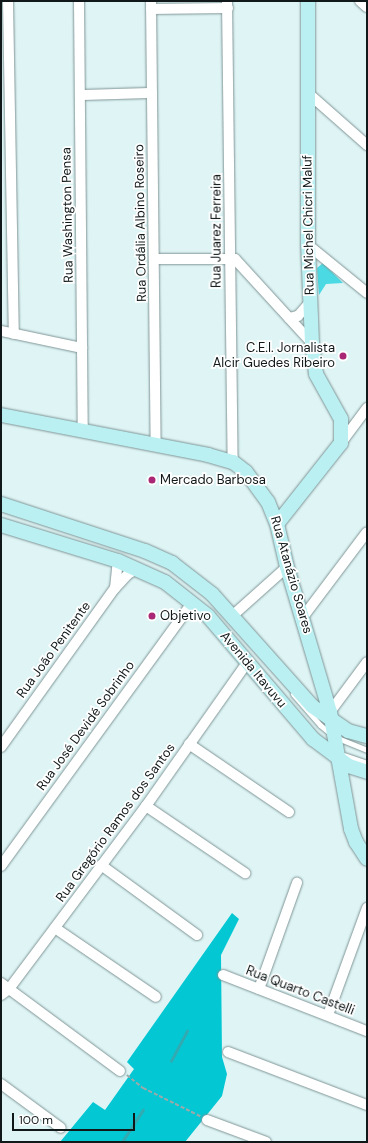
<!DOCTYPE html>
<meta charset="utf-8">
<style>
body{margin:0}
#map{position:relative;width:368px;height:1143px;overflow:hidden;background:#def4f5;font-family:"DM Sans",sans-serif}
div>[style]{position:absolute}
.green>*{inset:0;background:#4bdae4}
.forest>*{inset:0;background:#03c7d2}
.stream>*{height:2.5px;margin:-1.25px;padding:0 1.25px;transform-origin:1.25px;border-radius:1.25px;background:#32aab2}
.path>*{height:1.5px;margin-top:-0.75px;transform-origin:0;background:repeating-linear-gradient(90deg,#99aaab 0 4px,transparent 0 6px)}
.roads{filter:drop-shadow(0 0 1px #809596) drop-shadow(0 0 1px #809596)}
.lane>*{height:5px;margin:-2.5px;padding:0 2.5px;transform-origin:2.5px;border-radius:2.5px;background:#fff}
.street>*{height:10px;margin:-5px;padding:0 5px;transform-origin:5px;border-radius:5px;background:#fff}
.secondary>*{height:14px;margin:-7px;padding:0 7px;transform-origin:7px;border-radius:7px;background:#bbf0f3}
.dots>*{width:11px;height:11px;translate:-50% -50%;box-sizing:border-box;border:2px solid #fff;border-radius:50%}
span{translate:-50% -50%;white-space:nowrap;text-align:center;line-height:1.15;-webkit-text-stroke:3.5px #fff;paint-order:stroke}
.street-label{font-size:13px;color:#101819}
.poi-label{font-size:13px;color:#101819}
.right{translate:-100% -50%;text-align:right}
.left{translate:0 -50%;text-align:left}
.frame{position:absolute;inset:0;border:2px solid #101819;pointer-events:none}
.scale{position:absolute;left:12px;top:1113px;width:123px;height:18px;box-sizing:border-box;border:2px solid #101819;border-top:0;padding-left:5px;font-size:12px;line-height:14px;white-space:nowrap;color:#101819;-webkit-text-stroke:3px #fff;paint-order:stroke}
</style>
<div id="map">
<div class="green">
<div style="clip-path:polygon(323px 263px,343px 283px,326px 284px,319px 295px,317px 268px)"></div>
</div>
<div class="forest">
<div style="clip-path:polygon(232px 913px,239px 919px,221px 955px,222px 1057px,227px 1074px,222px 1096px,185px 1142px,60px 1142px,93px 1102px,105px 1110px,134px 1069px,127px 1062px)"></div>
</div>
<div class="stream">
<div style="left:171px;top:1061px;width:34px;rotate:-62deg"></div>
<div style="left:122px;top:1142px;width:38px;rotate:-57deg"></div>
</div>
<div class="path">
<div style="left:127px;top:1075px;width:21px;rotate:39deg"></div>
<div style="left:143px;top:1088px;width:64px;rotate:26.2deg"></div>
</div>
<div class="roads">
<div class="lane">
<div style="left:293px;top:694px;width:41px;rotate:48.9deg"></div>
<div style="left:320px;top:725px;width:19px;rotate:39deg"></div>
<div style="left:335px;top:737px;width:35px;rotate:22deg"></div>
<div style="left:344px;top:755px;width:24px;rotate:19deg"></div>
</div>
<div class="street">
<div style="left:8px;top:1px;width:333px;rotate:89deg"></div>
<div style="left:79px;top:1px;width:429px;rotate:89.5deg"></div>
<div style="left:151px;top:1px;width:443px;rotate:89.4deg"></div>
<div style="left:227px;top:1px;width:461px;rotate:89.3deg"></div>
<div style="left:360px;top:1px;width:9px;rotate:41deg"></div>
<div style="left:151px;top:9px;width:77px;rotate:-0.7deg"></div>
<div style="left:308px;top:93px;width:79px;rotate:41.4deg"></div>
<div style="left:80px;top:95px;width:72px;rotate:-1.6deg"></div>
<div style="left:308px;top:245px;width:76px;rotate:39.1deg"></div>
<div style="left:154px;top:259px;width:81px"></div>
<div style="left:235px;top:259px;width:114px;rotate:47.5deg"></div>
<div style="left:289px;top:318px;width:9px;rotate:-13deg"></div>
<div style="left:298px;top:316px;width:20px;rotate:-49deg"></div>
<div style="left:1px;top:331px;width:83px;rotate:11.9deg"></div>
<div style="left:341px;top:443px;width:44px;rotate:-53.4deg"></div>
<div style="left:115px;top:588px;width:27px;rotate:-84deg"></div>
<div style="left:231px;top:617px;width:75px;rotate:-41.8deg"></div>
<div style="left:303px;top:617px;width:106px;rotate:-53deg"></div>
<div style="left:330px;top:712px;width:62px;rotate:-53.5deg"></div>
<div style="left:189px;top:744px;width:121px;rotate:34.2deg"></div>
<div style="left:1px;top:747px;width:196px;rotate:-54.4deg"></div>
<div style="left:115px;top:588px;width:19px;rotate:-47deg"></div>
<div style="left:128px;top:574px;width:10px;rotate:-29deg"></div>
<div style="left:146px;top:806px;width:120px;rotate:34.1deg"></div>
<div style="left:101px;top:865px;width:119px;rotate:36.1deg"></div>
<div style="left:1px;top:866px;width:326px;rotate:-54deg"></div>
<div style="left:55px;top:928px;width:122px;rotate:34.3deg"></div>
<div style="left:223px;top:975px;width:155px;rotate:21.3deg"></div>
<div style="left:1px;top:983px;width:148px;rotate:36.5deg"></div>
<div style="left:259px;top:989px;width:113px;rotate:-70.3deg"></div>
<div style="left:1px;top:995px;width:10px;rotate:-37deg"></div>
<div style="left:9px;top:989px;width:229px;rotate:-53.2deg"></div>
<div style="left:146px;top:806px;width:175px;rotate:-54.8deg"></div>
<div style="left:328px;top:1015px;width:114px;rotate:-70deg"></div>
<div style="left:228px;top:1052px;width:149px;rotate:20.9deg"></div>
<div style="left:1px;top:1084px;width:74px;rotate:36.3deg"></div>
<div style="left:207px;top:1120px;width:63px;rotate:20.4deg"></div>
</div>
<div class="secondary">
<div style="left:1px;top:415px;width:211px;rotate:10.9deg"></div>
<div style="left:208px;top:455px;width:26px;rotate:16deg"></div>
<div style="left:233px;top:462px;width:16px;rotate:38deg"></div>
<div style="left:246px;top:472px;width:37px;rotate:54deg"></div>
<div style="left:268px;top:502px;width:24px;rotate:68deg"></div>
<div style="left:277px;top:524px;width:44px;rotate:76.9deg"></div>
<div style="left:287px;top:567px;width:151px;rotate:73.5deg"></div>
<div style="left:330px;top:712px;width:119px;rotate:79.8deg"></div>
<div style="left:351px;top:829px;width:14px;rotate:69deg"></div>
<div style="left:356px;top:842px;width:20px;rotate:57deg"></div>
<div style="left:1px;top:504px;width:151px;rotate:18.1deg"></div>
<div style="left:145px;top:551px;width:30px;rotate:24deg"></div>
<div style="left:172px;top:563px;width:51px;rotate:37.8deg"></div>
<div style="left:212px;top:594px;width:150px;rotate:48.2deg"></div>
<div style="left:312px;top:706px;width:44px;rotate:34.8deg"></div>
<div style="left:348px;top:731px;width:20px;rotate:15deg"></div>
<div style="left:277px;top:524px;width:103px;rotate:-51.7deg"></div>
<div style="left:341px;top:443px;width:24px;rotate:-90deg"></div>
<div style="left:341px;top:419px;width:51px;rotate:-119.1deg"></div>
<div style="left:316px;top:374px;width:31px;rotate:-97deg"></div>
<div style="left:312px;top:343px;width:98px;rotate:-92.3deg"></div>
<div style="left:308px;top:245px;width:244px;rotate:-90deg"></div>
<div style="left:1px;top:525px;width:122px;rotate:17.1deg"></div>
<div style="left:118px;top:561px;width:51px;rotate:24.1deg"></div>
<div style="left:165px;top:582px;width:55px;rotate:38.3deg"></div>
<div style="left:208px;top:616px;width:162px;rotate:49.5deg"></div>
<div style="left:313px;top:739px;width:45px;rotate:36.9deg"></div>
<div style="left:349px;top:766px;width:19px;rotate:18deg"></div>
</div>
</div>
<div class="dots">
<div style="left:343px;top:356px;background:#a92774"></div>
<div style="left:152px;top:480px;background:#a92774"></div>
<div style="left:152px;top:616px;background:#a92774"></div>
</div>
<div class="street-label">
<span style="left:68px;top:215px;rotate:-91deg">Rua Washington Pensa</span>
<span style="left:141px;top:223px;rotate:-91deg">Rua Ordália Albino Roseiro</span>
<span style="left:309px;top:225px;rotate:-91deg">Rua Michel Chicri Maluf</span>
<span style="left:217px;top:231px;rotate:-90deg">Rua Juarez Ferreira</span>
<span style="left:291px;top:575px;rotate:74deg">Rua Atanázio Soares</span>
<span style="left:54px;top:650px;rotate:-54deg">Rua João Penitente</span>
<span style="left:253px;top:670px;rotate:50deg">Avenida Itavuvu</span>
<span style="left:86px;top:726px;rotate:-54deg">Rua José Devidé Sobrinho</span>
<span style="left:116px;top:823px;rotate:-54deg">Rua Gregório Ramos dos Santos</span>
<span style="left:300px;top:991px;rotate:21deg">Rua Quarto Castelli</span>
</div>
<div class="poi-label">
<span class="right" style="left:335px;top:356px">C.E.I. Jornalista<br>Alcir Guedes Ribeiro</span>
<span class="left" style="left:160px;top:480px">Mercado Barbosa</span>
<span class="left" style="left:160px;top:616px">Objetivo</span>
</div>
<div class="frame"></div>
<div class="scale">100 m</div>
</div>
